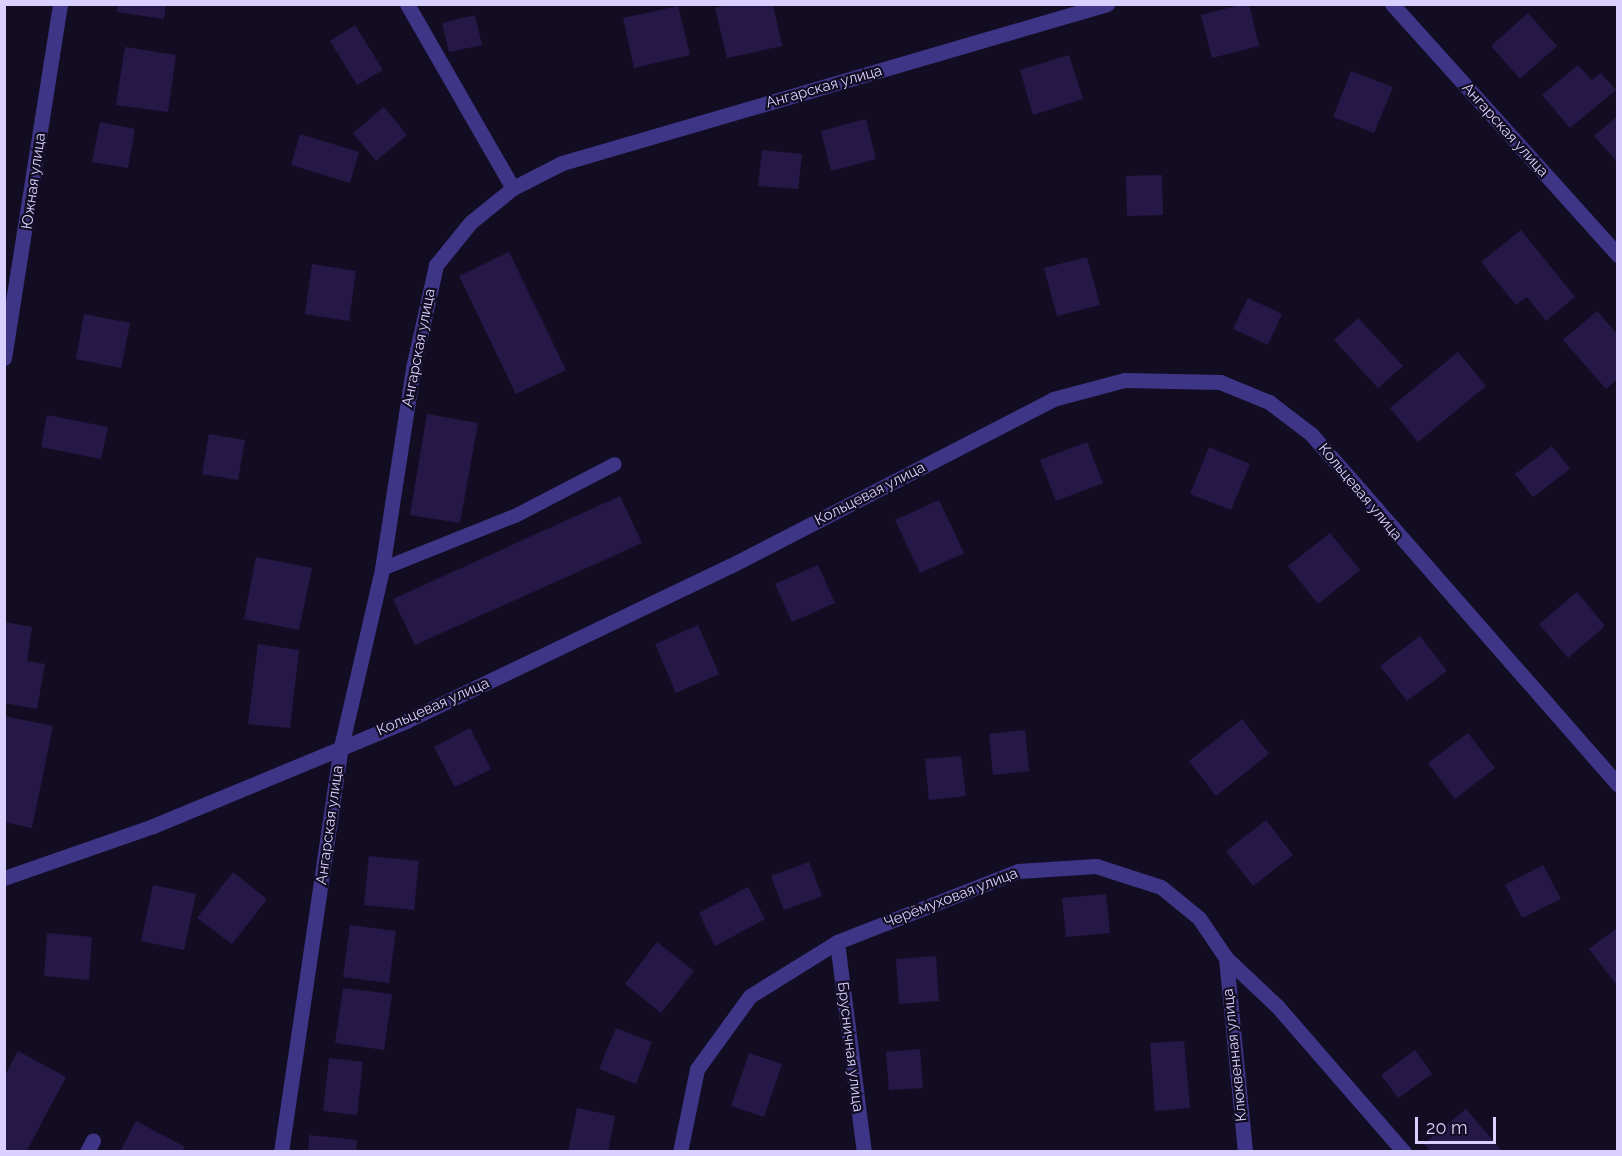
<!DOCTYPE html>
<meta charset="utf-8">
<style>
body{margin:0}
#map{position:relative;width:1622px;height:1156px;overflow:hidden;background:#130d24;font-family:Raleway,sans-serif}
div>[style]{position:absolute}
.building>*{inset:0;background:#251847}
.lane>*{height:14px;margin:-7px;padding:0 7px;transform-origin:7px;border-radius:7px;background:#3e3587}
.street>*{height:15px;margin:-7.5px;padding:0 7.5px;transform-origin:7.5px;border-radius:7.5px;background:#3e3587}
span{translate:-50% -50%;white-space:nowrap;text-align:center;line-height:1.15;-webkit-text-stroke:4.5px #130d24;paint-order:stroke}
.street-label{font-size:15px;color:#d9d0ff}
.frame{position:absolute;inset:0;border:6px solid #d9d0ff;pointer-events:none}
.scale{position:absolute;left:1415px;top:1117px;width:81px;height:27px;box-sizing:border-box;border:3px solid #d9d0ff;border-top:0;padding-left:8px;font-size:18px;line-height:21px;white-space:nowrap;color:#d9d0ff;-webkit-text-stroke:4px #130d24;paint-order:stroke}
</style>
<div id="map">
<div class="building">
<div style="clip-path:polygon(118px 4px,166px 4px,164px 19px,117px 12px)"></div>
<div style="clip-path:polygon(732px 4px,773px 4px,782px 46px,727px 58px,715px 8px)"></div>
<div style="clip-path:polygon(1244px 4px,1249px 4px,1259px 46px,1212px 58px,1201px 15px)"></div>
<div style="clip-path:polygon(678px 6px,690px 55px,634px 68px,623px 18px)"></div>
<div style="clip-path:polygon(1528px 13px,1557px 46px,1520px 79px,1491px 46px)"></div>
<div style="clip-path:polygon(475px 15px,482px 45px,449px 52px,442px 23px)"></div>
<div style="clip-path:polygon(355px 25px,383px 70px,357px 85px,330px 41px)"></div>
<div style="clip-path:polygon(125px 47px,176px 55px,168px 112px,116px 105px)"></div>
<div style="clip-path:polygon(1069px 55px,1083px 99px,1033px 115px,1020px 70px)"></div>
<div style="clip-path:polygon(1578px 65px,1592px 80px,1601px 73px,1616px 90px,1570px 128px,1542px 95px)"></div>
<div style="clip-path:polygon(1351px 71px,1393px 87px,1374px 133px,1333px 117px)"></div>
<div style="clip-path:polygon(384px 107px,407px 135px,376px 161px,353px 133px)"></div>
<div style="clip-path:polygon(1618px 116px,1618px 163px,1594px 136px)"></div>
<div style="clip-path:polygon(866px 119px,876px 159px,831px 171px,821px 131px)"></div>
<div style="clip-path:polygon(100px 122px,135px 129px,128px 168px,92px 162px)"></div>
<div style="clip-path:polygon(300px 134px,359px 152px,350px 183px,291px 165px)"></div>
<div style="clip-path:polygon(762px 150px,802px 154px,798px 189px,758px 186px)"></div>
<div style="clip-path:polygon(1162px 175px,1163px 215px,1127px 216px,1126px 176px)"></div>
<div style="clip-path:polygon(1521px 230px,1575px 297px,1546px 321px,1527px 297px,1516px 305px,1481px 262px)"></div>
<div style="clip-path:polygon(509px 252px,566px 370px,516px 394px,459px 276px)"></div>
<div style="clip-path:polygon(1087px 257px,1100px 305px,1057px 316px,1044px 268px)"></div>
<div style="clip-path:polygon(312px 264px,356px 271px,349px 321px,305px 314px)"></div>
<div style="clip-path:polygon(1248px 298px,1282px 314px,1268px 345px,1233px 329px)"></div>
<div style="clip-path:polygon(1597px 311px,1618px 335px,1618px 379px,1606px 389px,1563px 340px)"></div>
<div style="clip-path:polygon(84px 314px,130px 323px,121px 368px,76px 359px)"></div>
<div style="clip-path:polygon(1358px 318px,1403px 366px,1378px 388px,1334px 340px)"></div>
<div style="clip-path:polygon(1458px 352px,1486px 386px,1418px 442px,1390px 408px)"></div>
<div style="clip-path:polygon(427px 414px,478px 423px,460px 523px,410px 515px)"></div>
<div style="clip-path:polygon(47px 415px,108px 427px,101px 459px,41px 447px)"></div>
<div style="clip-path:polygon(209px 434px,245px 440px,238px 480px,202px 474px)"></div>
<div style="clip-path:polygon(1087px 442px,1103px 483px,1056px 501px,1040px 460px)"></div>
<div style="clip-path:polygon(1552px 446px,1570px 469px,1533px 497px,1515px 474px)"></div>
<div style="clip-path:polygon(1209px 447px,1250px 464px,1231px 510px,1190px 494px)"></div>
<div style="clip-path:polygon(620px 496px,642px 543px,415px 645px,393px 599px)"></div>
<div style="clip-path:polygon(939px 500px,964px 553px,920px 573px,895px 520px)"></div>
<div style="clip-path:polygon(1330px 533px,1360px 570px,1318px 604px,1288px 566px)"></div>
<div style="clip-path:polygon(256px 557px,312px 568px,299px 630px,244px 619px)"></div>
<div style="clip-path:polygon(818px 565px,835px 603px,792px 622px,775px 584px)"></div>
<div style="clip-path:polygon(1577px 592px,1605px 626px,1568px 658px,1539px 624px)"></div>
<div style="clip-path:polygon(4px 622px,32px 627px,27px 661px,45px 664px,37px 709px,4px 703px)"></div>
<div style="clip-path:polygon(698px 625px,719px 674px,676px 693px,655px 644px)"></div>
<div style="clip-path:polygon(1420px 636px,1447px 671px,1407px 701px,1380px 666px)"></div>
<div style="clip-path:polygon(258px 644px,299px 650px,290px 728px,248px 724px)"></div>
<div style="clip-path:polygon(4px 716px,53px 726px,32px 828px,4px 822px)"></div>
<div style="clip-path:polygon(1242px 719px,1269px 754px,1216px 796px,1189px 761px)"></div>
<div style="clip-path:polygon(470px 728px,491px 769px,455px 787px,434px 747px)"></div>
<div style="clip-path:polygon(1025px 730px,1029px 771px,993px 775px,989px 734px)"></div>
<div style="clip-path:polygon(1468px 733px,1495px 768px,1455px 799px,1428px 763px)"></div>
<div style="clip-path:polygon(961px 756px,966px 796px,929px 800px,925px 759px)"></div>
<div style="clip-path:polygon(1266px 820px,1293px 855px,1253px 886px,1226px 851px)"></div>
<div style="clip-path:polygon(369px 856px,419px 861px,414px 910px,364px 905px)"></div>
<div style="clip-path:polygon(809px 862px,822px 896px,784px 910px,771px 876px)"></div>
<div style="clip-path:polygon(1543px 865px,1561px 899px,1522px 918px,1505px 885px)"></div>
<div style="clip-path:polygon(233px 872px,267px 899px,232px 944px,197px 918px)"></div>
<div style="clip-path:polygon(153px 885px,196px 894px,184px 950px,141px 941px)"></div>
<div style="clip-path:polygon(748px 887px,765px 919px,715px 946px,699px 913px)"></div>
<div style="clip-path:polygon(1106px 894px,1110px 933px,1066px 937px,1062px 898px)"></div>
<div style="clip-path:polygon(350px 925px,396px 931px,389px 983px,343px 977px)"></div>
<div style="clip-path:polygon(1618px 927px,1618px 983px,1616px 984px,1589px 949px)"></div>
<div style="clip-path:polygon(47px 933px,92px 937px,89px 980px,44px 976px)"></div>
<div style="clip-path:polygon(657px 942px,694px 971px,661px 1013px,625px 984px)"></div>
<div style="clip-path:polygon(936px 956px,939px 1001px,899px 1004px,896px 959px)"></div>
<div style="clip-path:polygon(343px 988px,392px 994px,384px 1050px,335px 1043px)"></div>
<div style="clip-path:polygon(616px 1028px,652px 1042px,636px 1084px,599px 1069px)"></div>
<div style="clip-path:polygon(1184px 1041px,1190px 1108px,1155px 1111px,1150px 1043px)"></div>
<div style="clip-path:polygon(920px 1049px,923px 1088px,889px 1090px,886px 1052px)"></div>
<div style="clip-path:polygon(1415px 1050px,1432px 1074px,1398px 1098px,1381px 1075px)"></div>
<div style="clip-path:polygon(18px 1051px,66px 1077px,26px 1152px,4px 1152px,4px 1077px)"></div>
<div style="clip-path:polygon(749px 1053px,782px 1064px,764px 1117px,731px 1106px)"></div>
<div style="clip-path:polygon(329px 1058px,363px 1062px,357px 1115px,323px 1111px)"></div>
<div style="clip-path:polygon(577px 1108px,615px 1116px,608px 1152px,568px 1152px)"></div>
<div style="clip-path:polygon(1466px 1109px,1503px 1152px,1431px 1152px,1424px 1144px)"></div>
<div style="clip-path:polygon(136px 1121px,185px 1147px,182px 1152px,120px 1152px)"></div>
<div style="clip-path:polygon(309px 1135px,357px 1140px,356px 1152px,308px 1152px)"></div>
</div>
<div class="lane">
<div style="left:382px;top:569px;width:145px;rotate:-21.8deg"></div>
<div style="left:517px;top:515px;width:110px;rotate:-27.5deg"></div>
</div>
<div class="street">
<div style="left:407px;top:4px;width:212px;rotate:60.1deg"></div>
<div style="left:1392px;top:4px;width:338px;rotate:48deg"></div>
<div style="left:4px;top:358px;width:358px;rotate:-81deg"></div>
<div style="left:4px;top:878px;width:158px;rotate:-19.2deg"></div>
<div style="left:153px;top:826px;width:274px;rotate:-22.5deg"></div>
<div style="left:406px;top:721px;width:359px;rotate:-25.6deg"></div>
<div style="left:730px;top:566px;width:364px;rotate:-27.3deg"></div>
<div style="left:1053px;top:399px;width:74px;rotate:-14.8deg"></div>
<div style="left:1125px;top:380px;width:95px;rotate:1.2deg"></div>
<div style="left:1220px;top:382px;width:53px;rotate:22.2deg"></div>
<div style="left:1269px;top:402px;width:53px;rotate:37.3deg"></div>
<div style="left:1311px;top:434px;width:466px;rotate:48.8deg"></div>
<div style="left:837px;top:942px;width:212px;rotate:82.7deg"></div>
<div style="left:1226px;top:958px;width:195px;rotate:84.4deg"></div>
<div style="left:87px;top:1152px;width:13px;rotate:-63deg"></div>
<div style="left:281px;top:1152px;width:409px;rotate:-81.6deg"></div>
<div style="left:341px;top:747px;width:183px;rotate:-77deg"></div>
<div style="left:382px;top:569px;width:203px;rotate:-81.2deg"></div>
<div style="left:413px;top:368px;width:106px;rotate:-77.4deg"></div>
<div style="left:436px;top:265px;width:55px;rotate:-50.9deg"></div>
<div style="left:471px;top:222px;width:54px;rotate:-39deg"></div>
<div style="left:513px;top:188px;width:55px;rotate:-27deg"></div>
<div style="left:562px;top:163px;width:568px;rotate:-16.26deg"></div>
<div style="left:680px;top:1152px;width:85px;rotate:-78.4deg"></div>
<div style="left:697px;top:1069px;width:90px;rotate:-54deg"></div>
<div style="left:750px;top:996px;width:102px;rotate:-31.8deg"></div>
<div style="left:837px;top:942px;width:194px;rotate:-21.4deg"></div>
<div style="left:1018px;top:871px;width:78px;rotate:-3.7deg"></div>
<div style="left:1096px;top:866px;width:68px;rotate:17.9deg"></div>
<div style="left:1161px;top:887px;width:49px;rotate:39.2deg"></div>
<div style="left:1199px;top:918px;width:48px;rotate:56deg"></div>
<div style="left:1226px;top:958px;width:70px;rotate:43.3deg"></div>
<div style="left:1277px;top:1006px;width:194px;rotate:49deg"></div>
</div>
<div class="street-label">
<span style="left:824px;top:87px;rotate:-16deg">Ангарская улица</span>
<span style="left:1505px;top:130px;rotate:48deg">Ангарская улица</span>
<span style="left:34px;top:181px;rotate:-82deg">Южная улица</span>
<span style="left:419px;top:348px;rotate:-79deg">Ангарская улица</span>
<span style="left:1360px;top:492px;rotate:50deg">Кольцевая улица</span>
<span style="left:870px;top:494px;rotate:-27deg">Кольцевая улица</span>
<span style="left:433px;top:707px;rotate:-24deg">Кольцевая улица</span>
<span style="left:330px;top:825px;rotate:-82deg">Ангарская улица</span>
<span style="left:951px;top:898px;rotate:-21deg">Черёмуховая улица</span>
<span style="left:850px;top:1047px;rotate:83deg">Брусничная улица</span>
<span style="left:1235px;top:1055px;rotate:-96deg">Клюквенная улица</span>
</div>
<div class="frame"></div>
<div class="scale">20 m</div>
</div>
